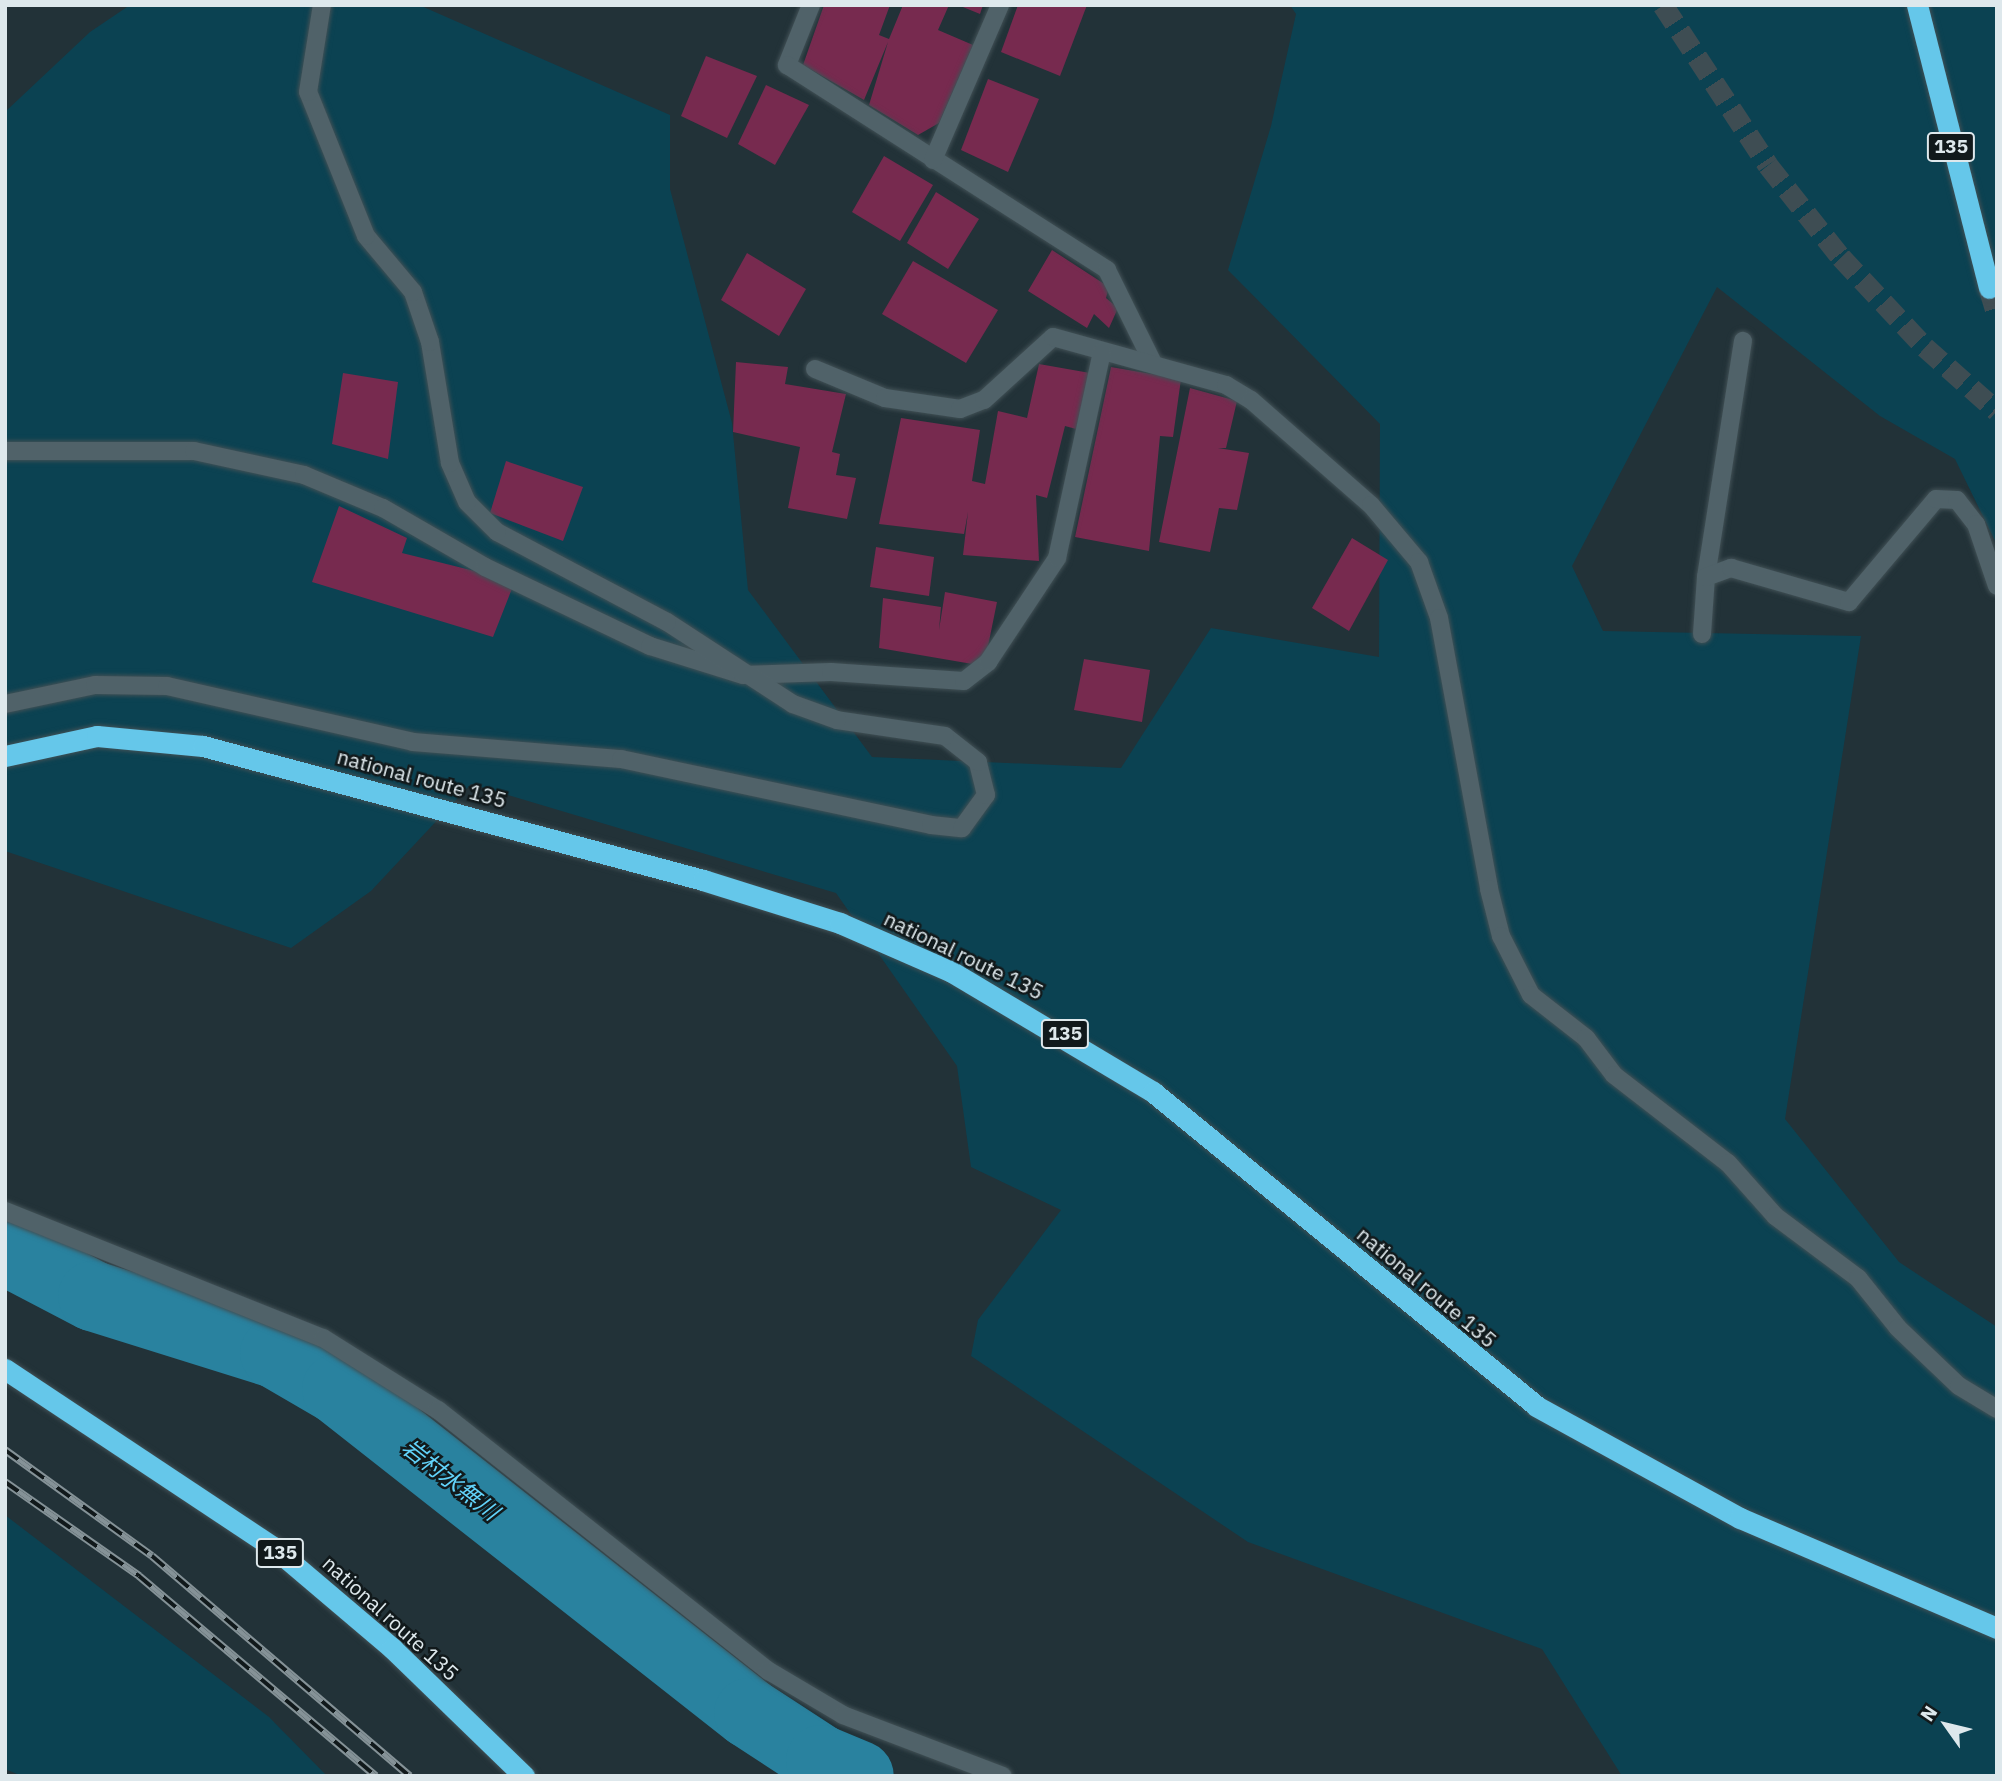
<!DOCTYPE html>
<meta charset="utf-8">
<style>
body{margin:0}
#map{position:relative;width:2002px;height:1781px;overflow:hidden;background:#223238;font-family:"IBM Plex Sans","Noto Sans JP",sans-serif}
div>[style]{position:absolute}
.green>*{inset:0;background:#0b4252}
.river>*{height:70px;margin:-35px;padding:0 35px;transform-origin:35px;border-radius:35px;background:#29829f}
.building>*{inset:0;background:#772a4f}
.highway-tunnel>*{height:21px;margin-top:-10.5px;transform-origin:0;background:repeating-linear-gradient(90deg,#3e4d53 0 21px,transparent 0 31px)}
.roads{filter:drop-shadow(0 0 2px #415055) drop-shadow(0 0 2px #415055)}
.street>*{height:18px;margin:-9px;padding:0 9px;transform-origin:9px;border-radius:9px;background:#506269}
.highway>*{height:21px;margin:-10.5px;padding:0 10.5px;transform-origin:10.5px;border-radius:10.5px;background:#65c7ea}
.rail>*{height:8px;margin-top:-4px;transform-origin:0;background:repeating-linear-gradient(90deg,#11191b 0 16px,#859297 0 32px);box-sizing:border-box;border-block:2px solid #859297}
span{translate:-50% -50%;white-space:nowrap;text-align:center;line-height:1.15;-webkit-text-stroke:5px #11191b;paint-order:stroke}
.shield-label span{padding:2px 5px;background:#11191b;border:2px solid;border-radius:5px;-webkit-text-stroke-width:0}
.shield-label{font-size:19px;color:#dee8ec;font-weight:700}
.street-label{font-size:21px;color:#dee8ec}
.water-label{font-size:23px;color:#62d3fa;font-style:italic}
.frame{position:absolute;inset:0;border:7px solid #dee8ec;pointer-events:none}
.north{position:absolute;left:1911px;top:1690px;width:70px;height:70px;-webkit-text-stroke:5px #11191b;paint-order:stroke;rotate:304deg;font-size:19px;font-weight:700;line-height:28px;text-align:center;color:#dee8ec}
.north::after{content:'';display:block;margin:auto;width:24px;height:32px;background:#dee8ec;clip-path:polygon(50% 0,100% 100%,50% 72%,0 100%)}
</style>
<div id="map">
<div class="green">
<div style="clip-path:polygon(130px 5px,419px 5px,670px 115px,670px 189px,732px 423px,748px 590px,872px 757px,1121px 768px,1211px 628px,1379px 657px,1380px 424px,1228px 270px,1271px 126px,1296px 14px,1290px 5px,1997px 5px,1997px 545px,1955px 459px,1880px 416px,1717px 287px,1572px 566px,1603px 631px,1861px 636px,1785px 1119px,1899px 1262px,1997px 1327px,1997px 1776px,1622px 1776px,1542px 1649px,1248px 1542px,971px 1356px,978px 1320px,1061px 1210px,971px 1167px,957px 1066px,836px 893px,471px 784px,371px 891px,291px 948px,5px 851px,5px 112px,90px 32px)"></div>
<div style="clip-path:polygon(5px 1515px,269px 1717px,327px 1776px,22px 1776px,5px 1769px)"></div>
</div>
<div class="river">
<div style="left:5px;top:1250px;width:99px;rotate:27.6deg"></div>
<div style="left:93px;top:1296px;width:191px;rotate:17.4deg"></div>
<div style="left:275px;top:1353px;width:72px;rotate:30.1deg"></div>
<div style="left:337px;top:1389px;width:524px;rotate:38.18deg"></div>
<div style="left:749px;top:1713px;width:86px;rotate:33.1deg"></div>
<div style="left:821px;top:1760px;width:41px;rotate:22.8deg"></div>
</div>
<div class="building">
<div style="clip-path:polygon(824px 5px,890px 5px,879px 35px,889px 39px,903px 5px,949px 5px,938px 30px,973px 45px,939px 123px,918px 135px,869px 105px,888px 42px,864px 100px,803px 65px)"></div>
<div style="clip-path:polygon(958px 5px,983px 5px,980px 14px)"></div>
<div style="clip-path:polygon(1018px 5px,1087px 5px,1060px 76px,1001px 52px)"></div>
<div style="clip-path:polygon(706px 56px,757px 76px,727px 138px,681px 116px)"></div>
<div style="clip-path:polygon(988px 79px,1039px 99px,1008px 172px,961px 150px)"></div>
<div style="clip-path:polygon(766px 85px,809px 105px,775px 165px,738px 144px)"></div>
<div style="clip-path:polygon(884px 156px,933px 185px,900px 241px,852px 212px)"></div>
<div style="clip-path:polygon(936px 192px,979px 219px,948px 269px,907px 243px)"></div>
<div style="clip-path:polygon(1052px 250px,1109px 287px,1106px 298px,1118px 308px,1109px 328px,1094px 314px,1087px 328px,1028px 291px)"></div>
<div style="clip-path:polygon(747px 253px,806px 289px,779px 336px,721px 300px)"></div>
<div style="clip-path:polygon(913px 261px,998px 310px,966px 363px,882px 314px)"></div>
<div style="clip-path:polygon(736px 362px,788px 367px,785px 384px,846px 394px,832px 452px,840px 454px,836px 475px,856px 478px,847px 519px,788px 508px,800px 447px,733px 432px)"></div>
<div style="clip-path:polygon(1039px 364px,1090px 373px,1076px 429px,1065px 426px,1047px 498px,1036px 495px,1039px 561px,963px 555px,968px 512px,964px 534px,879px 524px,901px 418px,980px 430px,972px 481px,985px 484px,998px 411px,1027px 418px)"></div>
<div style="clip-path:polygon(1111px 367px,1181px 379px,1173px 437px,1160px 436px,1149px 551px,1075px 537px)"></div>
<div style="clip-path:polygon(343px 373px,398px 382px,388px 459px,332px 444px)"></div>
<div style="clip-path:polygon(1190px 388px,1237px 401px,1226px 448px,1218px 448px,1249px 453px,1237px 510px,1219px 508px,1210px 552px,1159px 542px)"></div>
<div style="clip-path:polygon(506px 461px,583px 487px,563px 541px,490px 513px)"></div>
<div style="clip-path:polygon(339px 506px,407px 538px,402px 553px,515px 581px,493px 637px,312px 582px)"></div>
<div style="clip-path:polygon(1352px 538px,1388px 560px,1349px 631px,1312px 608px)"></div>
<div style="clip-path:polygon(876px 547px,934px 557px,929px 596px,870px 587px)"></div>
<div style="clip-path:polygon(945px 592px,997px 602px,984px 666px,879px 648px,883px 598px,941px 607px,939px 630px)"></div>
<div style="clip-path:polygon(1084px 659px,1150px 670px,1142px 722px,1074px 710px)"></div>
</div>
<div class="highway-tunnel">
<div style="left:1663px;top:5px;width:191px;rotate:56.7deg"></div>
<div style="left:1768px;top:165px;width:117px;rotate:51.6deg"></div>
<div style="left:1841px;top:257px;width:123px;rotate:47deg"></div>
<div style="left:1925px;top:347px;width:96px;rotate:41.6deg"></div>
<div style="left:1989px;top:288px;width:27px;rotate:73deg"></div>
</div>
<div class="roads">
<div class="street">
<div style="left:811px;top:5px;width:65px;rotate:111.8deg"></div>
<div style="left:787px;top:65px;width:380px;rotate:32.6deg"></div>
<div style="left:1107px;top:270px;width:104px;rotate:63.7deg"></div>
<div style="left:933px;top:160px;width:169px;rotate:-66.6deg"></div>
<div style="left:815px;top:369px;width:76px;rotate:22.5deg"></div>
<div style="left:885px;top:398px;width:76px;rotate:8.3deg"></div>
<div style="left:960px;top:409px;width:26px;rotate:-21deg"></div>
<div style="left:984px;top:400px;width:93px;rotate:-42.4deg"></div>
<div style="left:1053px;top:337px;width:180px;rotate:15.5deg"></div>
<div style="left:1226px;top:385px;width:29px;rotate:31deg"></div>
<div style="left:1251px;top:400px;width:159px;rotate:41.2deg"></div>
<div style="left:1371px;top:505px;width:75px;rotate:49.9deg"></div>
<div style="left:1419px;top:562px;width:59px;rotate:70.3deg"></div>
<div style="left:1439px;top:618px;width:276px;rotate:79.5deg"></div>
<div style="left:1489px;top:889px;width:49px;rotate:75.7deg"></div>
<div style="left:1501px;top:936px;width:66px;rotate:63deg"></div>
<div style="left:1531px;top:995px;width:70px;rotate:38deg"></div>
<div style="left:1586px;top:1038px;width:46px;rotate:52.9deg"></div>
<div style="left:1614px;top:1075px;width:144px;rotate:37.7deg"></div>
<div style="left:1728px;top:1163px;width:71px;rotate:48.4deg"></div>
<div style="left:1775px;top:1216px;width:104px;rotate:36.8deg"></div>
<div style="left:1858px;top:1278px;width:64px;rotate:51.3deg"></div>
<div style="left:1898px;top:1328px;width:84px;rotate:43.6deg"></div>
<div style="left:1959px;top:1386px;width:44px;rotate:31.2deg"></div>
<div style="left:5px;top:451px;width:189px"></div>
<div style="left:194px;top:451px;width:113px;rotate:12.3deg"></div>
<div style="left:304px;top:475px;width:86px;rotate:22.7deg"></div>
<div style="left:383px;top:508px;width:118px;rotate:30deg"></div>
<div style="left:485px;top:567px;width:183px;rotate:25.6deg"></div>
<div style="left:650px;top:646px;width:97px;rotate:17.3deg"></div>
<div style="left:743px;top:675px;width:88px;rotate:-2deg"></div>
<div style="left:831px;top:672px;width:133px;rotate:3.9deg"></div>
<div style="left:964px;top:681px;width:31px;rotate:-38deg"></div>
<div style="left:988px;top:662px;width:125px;rotate:-56.4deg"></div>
<div style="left:1057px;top:558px;width:211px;rotate:-77.7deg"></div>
<div style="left:1706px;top:577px;width:239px;rotate:-81.1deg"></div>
<div style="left:1702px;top:634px;width:57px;rotate:-86deg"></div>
<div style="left:1706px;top:577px;width:27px;rotate:-20deg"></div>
<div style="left:1731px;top:568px;width:123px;rotate:16.1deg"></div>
<div style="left:1849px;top:602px;width:135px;rotate:-49.8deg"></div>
<div style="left:1936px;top:499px;width:21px;rotate:3deg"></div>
<div style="left:1957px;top:500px;width:31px;rotate:52deg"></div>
<div style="left:1976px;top:524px;width:65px;rotate:71.3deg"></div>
<div style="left:5px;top:704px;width:92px;rotate:-11.9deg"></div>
<div style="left:95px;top:685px;width:72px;rotate:0.8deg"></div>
<div style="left:167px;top:686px;width:252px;rotate:12.8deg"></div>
<div style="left:413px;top:742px;width:209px;rotate:4.7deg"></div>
<div style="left:621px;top:759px;width:317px;rotate:12deg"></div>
<div style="left:931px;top:825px;width:31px;rotate:6deg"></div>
<div style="left:962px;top:828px;width:41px;rotate:-54deg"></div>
<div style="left:986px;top:795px;width:34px;rotate:-104deg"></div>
<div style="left:978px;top:762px;width:42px;rotate:-141.8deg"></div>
<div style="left:945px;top:736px;width:109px;rotate:-171.6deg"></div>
<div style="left:837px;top:720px;width:47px;rotate:-160deg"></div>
<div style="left:793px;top:704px;width:150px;rotate:-146.9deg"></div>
<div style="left:667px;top:622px;width:192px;rotate:-152.1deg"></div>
<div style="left:497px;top:532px;width:42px;rotate:-135deg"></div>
<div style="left:467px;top:502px;width:43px;rotate:-113.6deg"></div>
<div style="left:450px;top:463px;width:123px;rotate:-99.4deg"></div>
<div style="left:430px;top:342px;width:53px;rotate:-108.8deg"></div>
<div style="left:413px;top:292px;width:73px;rotate:-130deg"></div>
<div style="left:366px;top:236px;width:155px;rotate:-111.9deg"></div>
<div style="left:308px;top:92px;width:88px;rotate:-80.9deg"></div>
<div style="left:5px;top:1211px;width:342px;rotate:21.8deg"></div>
<div style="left:323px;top:1338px;width:136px;rotate:32.1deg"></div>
<div style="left:438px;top:1410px;width:422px;rotate:38.3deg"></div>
<div style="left:769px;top:1671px;width:86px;rotate:30.7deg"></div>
<div style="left:843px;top:1715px;width:171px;rotate:20.9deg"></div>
</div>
<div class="highway">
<div style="left:1917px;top:5px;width:292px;rotate:75.7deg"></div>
<div style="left:5px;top:756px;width:94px;rotate:-12.3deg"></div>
<div style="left:97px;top:736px;width:106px;rotate:5.4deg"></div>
<div style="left:203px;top:746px;width:518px;rotate:15deg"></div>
<div style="left:703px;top:880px;width:144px;rotate:17.4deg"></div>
<div style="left:840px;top:923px;width:122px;rotate:23.6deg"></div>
<div style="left:952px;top:972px;width:234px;rotate:30.8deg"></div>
<div style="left:1153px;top:1092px;width:495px;rotate:39.3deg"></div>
<div style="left:1536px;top:1406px;width:233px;rotate:28.8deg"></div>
<div style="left:1740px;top:1518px;width:280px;rotate:23.2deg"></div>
<div style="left:5px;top:1369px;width:322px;rotate:33.6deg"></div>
<div style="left:273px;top:1547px;width:156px;rotate:40.3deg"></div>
<div style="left:392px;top:1648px;width:184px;rotate:44.1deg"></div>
</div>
</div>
<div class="rail">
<div style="left:5px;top:1450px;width:181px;rotate:35.8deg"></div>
<div style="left:152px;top:1556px;width:339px;rotate:40.5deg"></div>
<div style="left:5px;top:1482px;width:164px;rotate:35deg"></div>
<div style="left:139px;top:1576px;width:310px;rotate:40.2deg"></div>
</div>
<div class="shield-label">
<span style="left:1951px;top:147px">135</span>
<span style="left:1065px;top:1034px">135</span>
<span style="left:280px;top:1553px">135</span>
</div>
<div class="street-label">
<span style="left:422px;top:778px;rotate:15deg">national route 135</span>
<span style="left:964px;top:955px;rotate:26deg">national route 135</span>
<span style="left:1427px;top:1287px;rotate:40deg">national route 135</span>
<span style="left:391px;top:1618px;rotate:42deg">national route 135</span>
</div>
<div class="water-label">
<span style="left:451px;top:1479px;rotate:38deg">岩村水無川</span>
</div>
<div class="frame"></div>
<div class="north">N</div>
</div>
